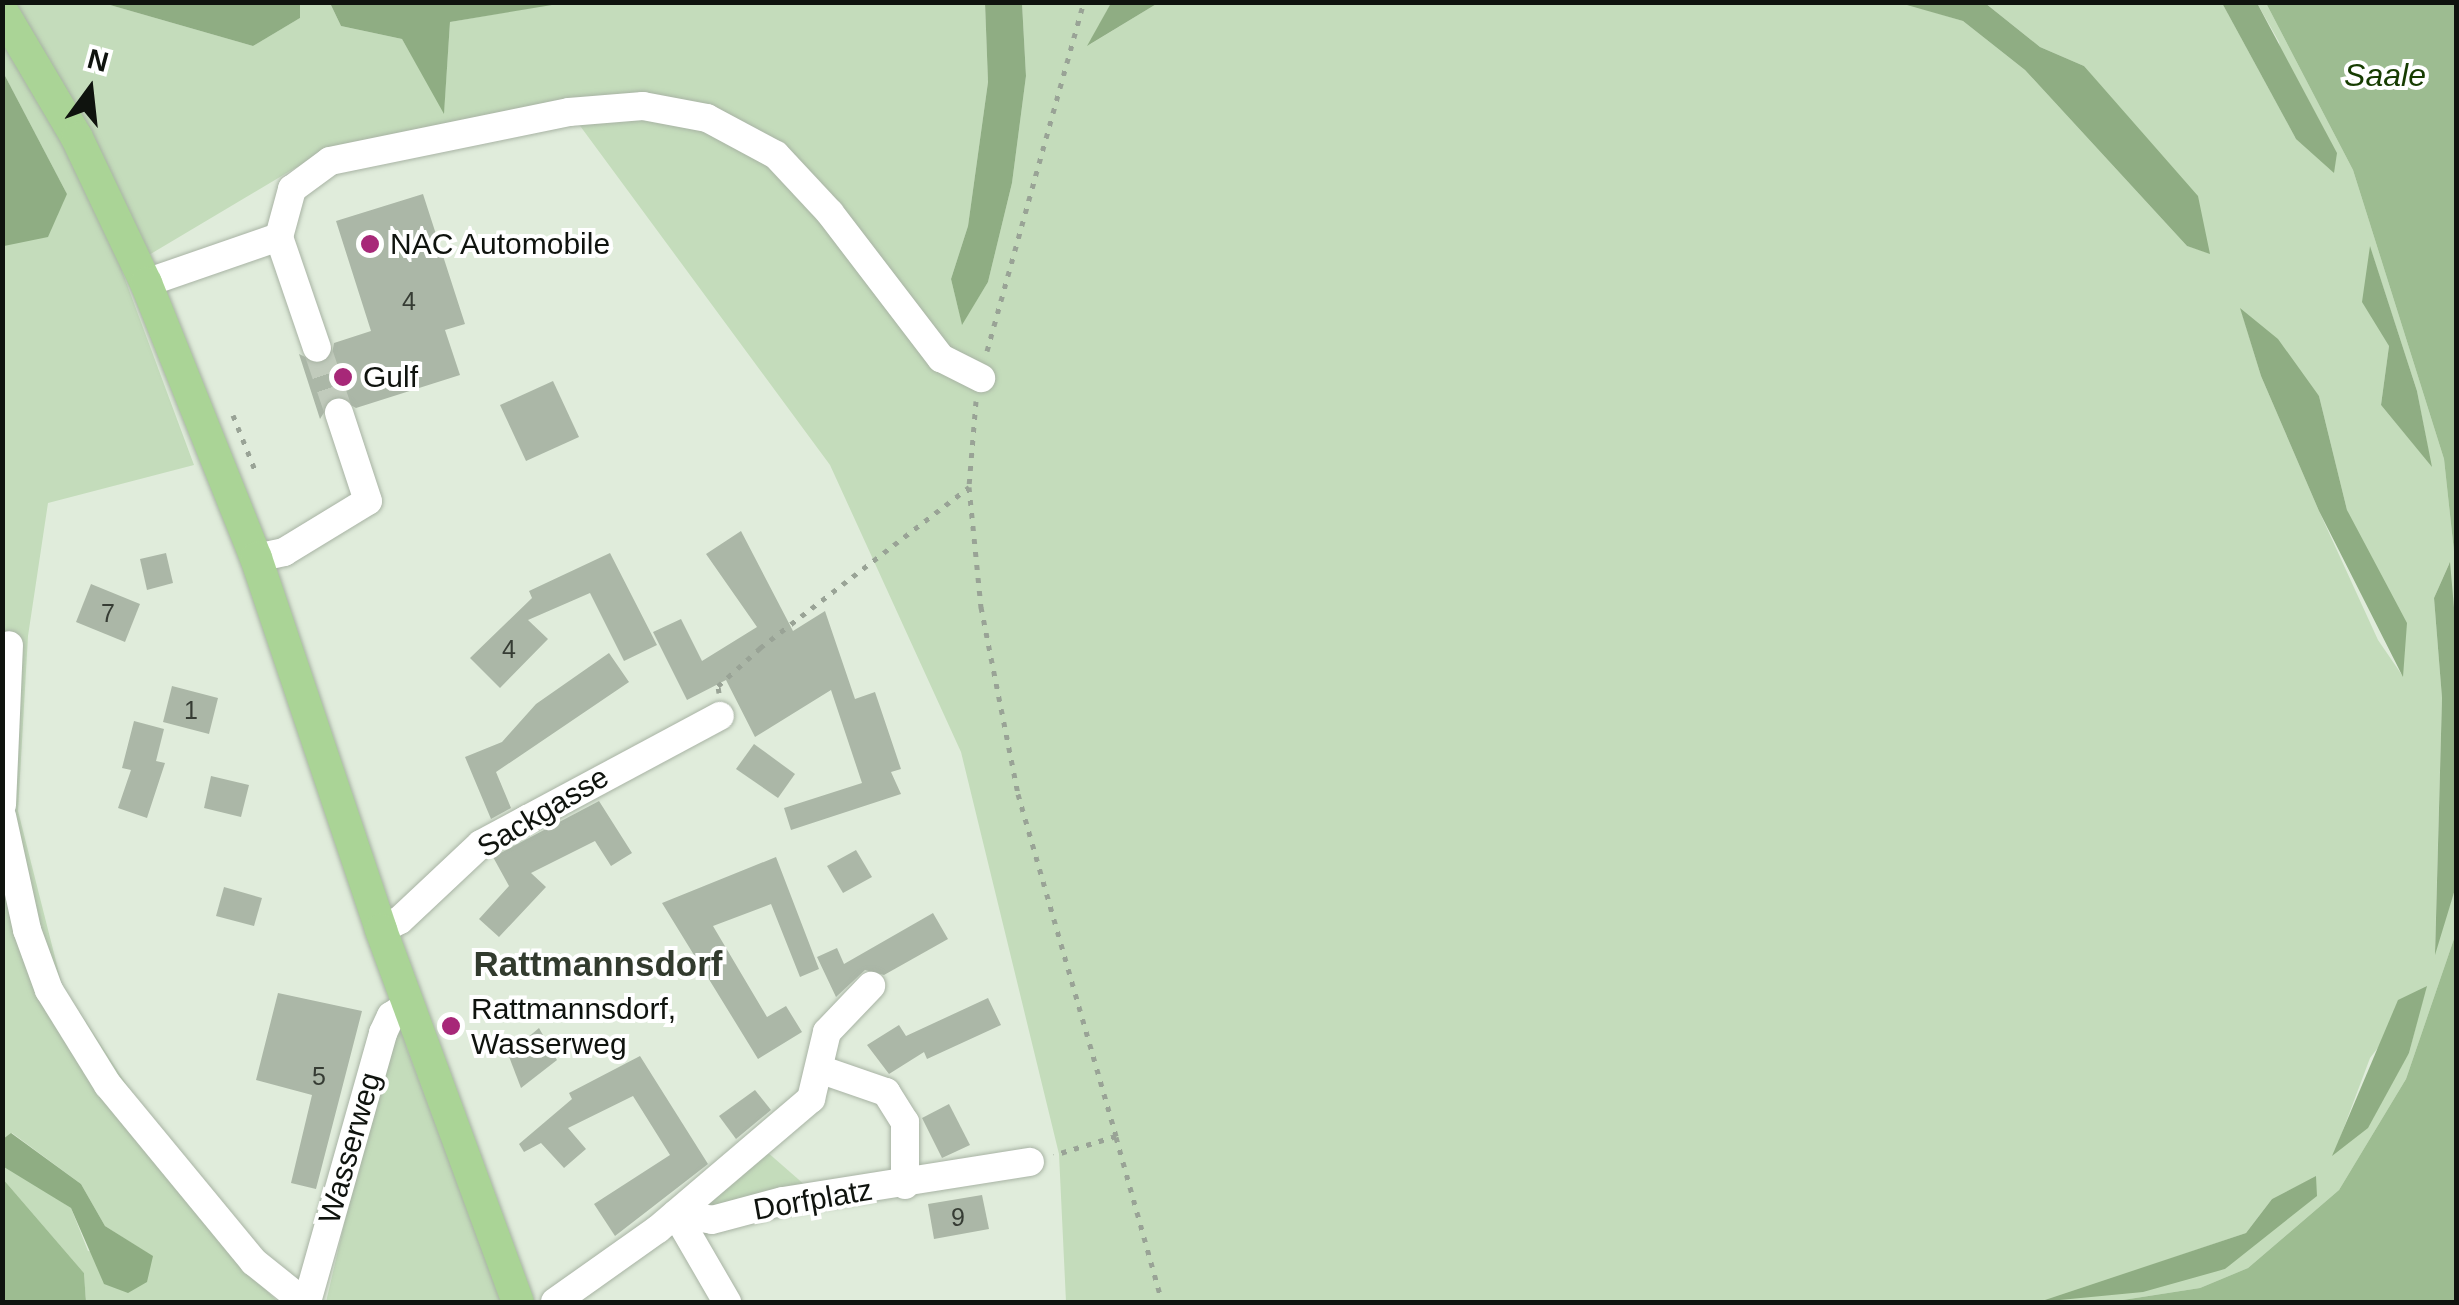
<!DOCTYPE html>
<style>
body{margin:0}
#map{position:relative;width:2459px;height:1305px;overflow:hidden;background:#e0ecdb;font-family:Helvetica,sans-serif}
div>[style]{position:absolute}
.green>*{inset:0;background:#c4dcbb}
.forest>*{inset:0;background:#8fad83}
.water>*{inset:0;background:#9dbc91}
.building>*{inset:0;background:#abb7a7}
.minor-tunnel>*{height:28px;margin-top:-14px;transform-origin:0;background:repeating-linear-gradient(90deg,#c1cbbc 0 28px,transparent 0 42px)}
.path>*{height:5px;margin-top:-2.5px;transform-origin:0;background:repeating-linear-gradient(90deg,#99a396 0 5px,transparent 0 13px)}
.roads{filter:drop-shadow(0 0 2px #a8b3a4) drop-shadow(0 0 2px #a8b3a4)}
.minor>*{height:28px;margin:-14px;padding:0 14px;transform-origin:14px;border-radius:14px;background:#fff}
.major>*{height:32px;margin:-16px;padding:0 16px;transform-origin:16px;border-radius:16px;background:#aad496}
.dots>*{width:28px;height:28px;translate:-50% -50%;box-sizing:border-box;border:5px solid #fff;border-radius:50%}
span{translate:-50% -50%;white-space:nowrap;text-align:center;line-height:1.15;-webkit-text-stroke:8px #fff;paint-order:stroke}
.number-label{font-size:25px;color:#363c34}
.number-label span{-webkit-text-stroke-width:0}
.poi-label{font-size:30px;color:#0f130e}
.left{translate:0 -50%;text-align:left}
.street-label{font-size:30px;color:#0f130e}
.water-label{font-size:32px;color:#163c00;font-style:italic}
.quarter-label{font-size:35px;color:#323b2e;font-weight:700}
.frame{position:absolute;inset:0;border:5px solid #0f130e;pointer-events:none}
.north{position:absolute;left:40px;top:40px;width:100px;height:100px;-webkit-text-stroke:8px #fff;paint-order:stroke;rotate:15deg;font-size:28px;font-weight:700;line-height:40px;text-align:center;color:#0f130e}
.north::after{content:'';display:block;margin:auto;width:35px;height:45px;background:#0f130e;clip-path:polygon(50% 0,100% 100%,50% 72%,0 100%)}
</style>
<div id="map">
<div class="green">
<div style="clip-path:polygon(evenodd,564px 2px,985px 3px,988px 82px,968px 226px,951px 279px,962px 324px,988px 282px,1012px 183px,1026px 76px,1022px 3px,1111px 3px,1089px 45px,1158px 3px,1900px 2px,1963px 21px,2025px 70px,2187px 246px,2209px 253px,2129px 121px,2084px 66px,2040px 47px,1985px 3px,2222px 3px,2296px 139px,2279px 42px,2257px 3px,2266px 3px,2353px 170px,2444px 459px,2456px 570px,2456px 630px,2449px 564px,2434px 598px,2442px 698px,2435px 950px,2456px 886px,2456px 933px,2406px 1079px,2339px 1190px,2248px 1268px,2200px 1288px,2110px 1302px,1066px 1302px,1059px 1154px,961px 752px,830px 465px,561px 100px,386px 138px,295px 168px,122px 271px,194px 465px,48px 503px,28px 636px,18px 811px,62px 985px,249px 1273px,278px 1302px,86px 1302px,84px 1273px,3px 1179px,3px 1164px,71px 1208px,88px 1251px,152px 1256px,105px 1226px,81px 1184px,12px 1133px,3px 1139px,2px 241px,67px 194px,3px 72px,3px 3px,103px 3px,253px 46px,300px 18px,300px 3px,330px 3px,341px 26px,402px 39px,444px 111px,450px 22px,564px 2px,2371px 250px,2417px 391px,2431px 465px,2381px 405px,2389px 346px,2371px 250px,564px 2px,2241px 310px,2319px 396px,2347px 510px,2402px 675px,2378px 640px,2319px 511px,2261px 376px,2241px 310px,564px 2px,2426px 986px,2409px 1053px,2334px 1154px,2370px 1058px,2426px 986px,564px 2px,2316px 1177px,2225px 1269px,2043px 1302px,2246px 1233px,2272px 1199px,2316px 1177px)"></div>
<div style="clip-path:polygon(404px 1027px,406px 1046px,503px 1302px,326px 1302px,377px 1083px,395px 1031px)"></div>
<div style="clip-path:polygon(766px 1151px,814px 1193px,706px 1215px,700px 1205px)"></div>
</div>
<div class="forest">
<div style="clip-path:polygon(103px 3px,300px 3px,300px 18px,253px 46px)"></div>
<div style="clip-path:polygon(330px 3px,564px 3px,450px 22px,444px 114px,402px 39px,341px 26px)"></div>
<div style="clip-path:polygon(985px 3px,1022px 3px,1026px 76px,1012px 183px,988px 282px,962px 325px,951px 279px,968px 226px,988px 82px)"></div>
<div style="clip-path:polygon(1111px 3px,1158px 3px,1087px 46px)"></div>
<div style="clip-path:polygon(1900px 3px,1985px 3px,2040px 47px,2084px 66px,2198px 196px,2210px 254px,2187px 246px,2025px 70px,1963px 21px)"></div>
<div style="clip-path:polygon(2222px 3px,2257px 3px,2337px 153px,2334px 173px,2296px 139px)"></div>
<div style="clip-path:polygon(3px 72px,67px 194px,48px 237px,4px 246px)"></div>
<div style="clip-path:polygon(2370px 246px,2417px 391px,2432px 467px,2381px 405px,2389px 346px,2362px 302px)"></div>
<div style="clip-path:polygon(2240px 308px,2278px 339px,2319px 396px,2347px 510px,2407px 623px,2403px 677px,2319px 511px,2261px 376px)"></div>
<div style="clip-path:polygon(2450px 562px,2456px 630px,2456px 886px,2435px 955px,2442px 698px,2434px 598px)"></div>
<div style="clip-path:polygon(2427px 986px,2409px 1053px,2368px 1128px,2332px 1156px,2398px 1000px)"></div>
<div style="clip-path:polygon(11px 1133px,81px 1184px,105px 1226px,153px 1256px,147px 1282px,128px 1293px,104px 1284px,71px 1208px,4px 1167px,3px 1139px)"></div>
<div style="clip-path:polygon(2316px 1176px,2317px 1196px,2225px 1269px,2143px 1292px,2039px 1302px,2246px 1233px,2272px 1199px)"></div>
</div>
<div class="water">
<div style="clip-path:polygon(2266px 3px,2456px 3px,2456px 570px,2444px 459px,2353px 170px)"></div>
<div style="clip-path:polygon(2456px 933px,2456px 1302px,2110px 1302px,2200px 1288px,2248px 1268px,2339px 1190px,2406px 1079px)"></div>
<div style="clip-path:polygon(3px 1179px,84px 1273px,86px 1302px,3px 1302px)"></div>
</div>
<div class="building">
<div style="clip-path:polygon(423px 194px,465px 324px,445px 330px,460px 375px,356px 408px,334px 396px,320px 419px,299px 354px,322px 365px,331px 359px,334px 343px,371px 331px,336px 221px)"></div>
<div style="clip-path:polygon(553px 381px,579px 437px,526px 461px,500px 405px)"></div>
<div style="clip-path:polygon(741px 531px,793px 631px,825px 611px,855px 699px,875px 692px,901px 769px,891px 772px,901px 794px,791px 830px,784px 808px,862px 783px,831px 690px,755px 737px,726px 680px,687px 700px,653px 632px,681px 619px,702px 661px,757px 627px,706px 554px)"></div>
<div style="clip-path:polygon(166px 553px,173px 583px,147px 590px,140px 559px)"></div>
<div style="clip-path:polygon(610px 553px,657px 645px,624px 661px,590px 593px,528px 620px,548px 639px,500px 688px,470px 658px,532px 598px,529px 591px)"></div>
<div style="clip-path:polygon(91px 584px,140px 604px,125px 642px,76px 622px)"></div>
<div style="clip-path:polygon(609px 653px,629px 682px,496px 772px,511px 808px,491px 819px,465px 757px,502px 742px,536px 704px)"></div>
<div style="clip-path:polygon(172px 686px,218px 698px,209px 734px,163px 722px)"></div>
<div style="clip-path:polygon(134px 721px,164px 729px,156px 761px,165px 763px,147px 818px,118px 808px,131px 770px,122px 768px)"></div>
<div style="clip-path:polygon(754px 744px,795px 774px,778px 798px,736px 769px)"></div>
<div style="clip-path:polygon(211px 776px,249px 785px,241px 817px,204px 808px)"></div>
<div style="clip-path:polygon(599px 801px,632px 853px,611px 866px,595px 841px,531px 873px,546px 887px,499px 937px,479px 919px,509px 886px,493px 857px)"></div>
<div style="clip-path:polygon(856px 850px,872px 877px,843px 893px,827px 866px)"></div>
<div style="clip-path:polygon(776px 857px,819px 969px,800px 977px,771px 904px,713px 926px,767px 1017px,786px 1006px,802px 1032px,758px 1059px,662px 903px)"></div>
<div style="clip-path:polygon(224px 887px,262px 898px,254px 926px,216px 916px)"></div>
<div style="clip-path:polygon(933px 913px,948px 939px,884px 975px,865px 970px,836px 997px,817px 957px,837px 948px,844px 964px)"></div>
<div style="clip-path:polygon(278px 993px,362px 1011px,316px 1189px,291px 1183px,312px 1095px,256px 1080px)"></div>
<div style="clip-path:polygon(988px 998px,1001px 1025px,927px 1059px,924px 1052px,889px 1074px,867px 1045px,899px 1025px,906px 1036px)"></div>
<div style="clip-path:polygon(539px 1028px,557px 1060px,521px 1088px,508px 1054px)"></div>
<div style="clip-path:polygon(640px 1056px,708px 1164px,615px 1236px,594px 1204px,670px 1155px,633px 1096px,568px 1128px,586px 1149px,564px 1168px,541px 1143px,524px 1152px,519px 1144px,572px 1099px,569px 1093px)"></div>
<div style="clip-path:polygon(755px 1090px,771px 1110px,736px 1139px,719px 1116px)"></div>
<div style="clip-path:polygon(949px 1104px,970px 1145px,942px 1158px,922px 1118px)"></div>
<div style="clip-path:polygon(982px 1195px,989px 1229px,934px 1239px,928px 1204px)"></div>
</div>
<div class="minor-tunnel">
<div style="left:317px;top:348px;width:69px;rotate:71.3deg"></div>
</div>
<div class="path">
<div style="left:987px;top:351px;width:362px;rotate:-74.5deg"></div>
<div style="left:976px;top:401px;width:86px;rotate:94.7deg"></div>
<div style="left:969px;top:487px;width:121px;rotate:84.3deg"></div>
<div style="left:981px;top:607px;width:191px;rotate:78.8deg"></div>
<div style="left:1018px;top:794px;width:356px;rotate:74deg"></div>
<div style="left:1116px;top:1136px;width:65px;rotate:163deg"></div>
<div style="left:233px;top:415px;width:59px;rotate:68.2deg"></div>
<div style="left:719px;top:693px;width:7px;rotate:-98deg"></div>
<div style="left:718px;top:686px;width:57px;rotate:-42.1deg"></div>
<div style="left:760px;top:648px;width:264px;rotate:-37.6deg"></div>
<div style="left:1116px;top:1137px;width:171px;rotate:74.4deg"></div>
</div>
<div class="roads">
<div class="minor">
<div style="left:279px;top:237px;width:50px;rotate:-74.8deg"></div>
<div style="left:292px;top:189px;width:47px;rotate:-36.4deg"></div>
<div style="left:330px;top:161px;width:244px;rotate:-11.6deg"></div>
<div style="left:569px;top:112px;width:74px;rotate:-4.6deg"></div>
<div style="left:643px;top:106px;width:65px;rotate:10.6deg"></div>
<div style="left:707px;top:118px;width:78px;rotate:28.2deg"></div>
<div style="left:776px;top:155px;width:79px;rotate:47deg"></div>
<div style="left:830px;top:213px;width:183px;rotate:52.6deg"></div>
<div style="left:941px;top:358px;width:45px;rotate:26.6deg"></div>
<div style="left:279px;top:237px;width:117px;rotate:71.1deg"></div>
<div style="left:146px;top:283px;width:141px;rotate:-19.1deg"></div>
<div style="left:256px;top:558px;width:29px;rotate:-12deg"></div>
<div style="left:284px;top:552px;width:98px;rotate:-31.3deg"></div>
<div style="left:368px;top:501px;width:93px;rotate:-108.2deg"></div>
<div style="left:2px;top:805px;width:160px;rotate:-87.5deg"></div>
<div style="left:2px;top:816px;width:117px;rotate:77.6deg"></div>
<div style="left:27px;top:930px;width:64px;rotate:69.9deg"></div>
<div style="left:49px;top:990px;width:112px;rotate:58.2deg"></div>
<div style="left:108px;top:1085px;width:229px;rotate:50.5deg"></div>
<div style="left:254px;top:1262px;width:64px;rotate:38.7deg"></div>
<div style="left:381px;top:930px;width:21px;rotate:-28deg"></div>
<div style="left:400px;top:920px;width:111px;rotate:-43.2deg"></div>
<div style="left:481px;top:844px;width:271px;rotate:-28.2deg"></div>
<div style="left:822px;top:1070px;width:68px;rotate:19deg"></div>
<div style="left:886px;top:1092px;width:36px;rotate:58deg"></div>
<div style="left:905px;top:1122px;width:63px;rotate:90deg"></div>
<div style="left:676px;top:1214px;width:36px;rotate:9deg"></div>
<div style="left:712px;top:1220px;width:73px;rotate:-15deg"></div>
<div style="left:783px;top:1201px;width:250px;rotate:-9deg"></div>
<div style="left:676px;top:1214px;width:102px;rotate:59.9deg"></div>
<div style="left:307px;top:1302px;width:280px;rotate:-74.2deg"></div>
<div style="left:383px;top:1033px;width:19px;rotate:-65deg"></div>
<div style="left:391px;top:1016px;width:22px;rotate:-34deg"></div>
<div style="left:555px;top:1302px;width:126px;rotate:-35.3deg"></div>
<div style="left:658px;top:1229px;width:201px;rotate:-40.4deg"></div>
<div style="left:811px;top:1099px;width:69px;rotate:-76.6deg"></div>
<div style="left:827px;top:1032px;width:64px;rotate:-46.3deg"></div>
</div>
<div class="major">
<div style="left:2px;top:11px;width:147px;rotate:59.4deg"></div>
<div style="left:77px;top:138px;width:161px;rotate:64.6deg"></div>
<div style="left:146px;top:283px;width:296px;rotate:68.2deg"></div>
<div style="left:256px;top:558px;width:392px;rotate:71.4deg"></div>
<div style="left:381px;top:930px;width:396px;rotate:69.8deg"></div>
</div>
</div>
<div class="dots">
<div style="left:370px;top:244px;background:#a72878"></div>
<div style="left:343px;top:377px;background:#a72878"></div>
<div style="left:451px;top:1026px;background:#a72878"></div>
</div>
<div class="number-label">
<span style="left:409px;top:301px">4</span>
<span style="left:108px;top:613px">7</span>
<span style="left:509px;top:649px">4</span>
<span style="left:191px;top:710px">1</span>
<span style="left:319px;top:1076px">5</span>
<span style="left:958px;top:1217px">9</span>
</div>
<div class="poi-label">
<span class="left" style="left:390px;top:244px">NAC Automobile</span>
<span class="left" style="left:363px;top:377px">Gulf</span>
<span class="left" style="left:471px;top:1026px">Rattmannsdorf,<br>Wasserweg</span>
</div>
<div class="street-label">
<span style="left:543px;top:812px;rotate:-31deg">Sackgasse</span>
<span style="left:350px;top:1148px;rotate:-74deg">Wasserweg</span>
<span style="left:813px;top:1200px;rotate:-10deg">Dorfplatz</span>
</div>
<div class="water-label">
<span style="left:2385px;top:75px">Saale</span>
</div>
<div class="quarter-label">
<span style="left:598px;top:964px">Rattmannsdorf</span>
</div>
<div class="frame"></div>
<div class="north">N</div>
</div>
